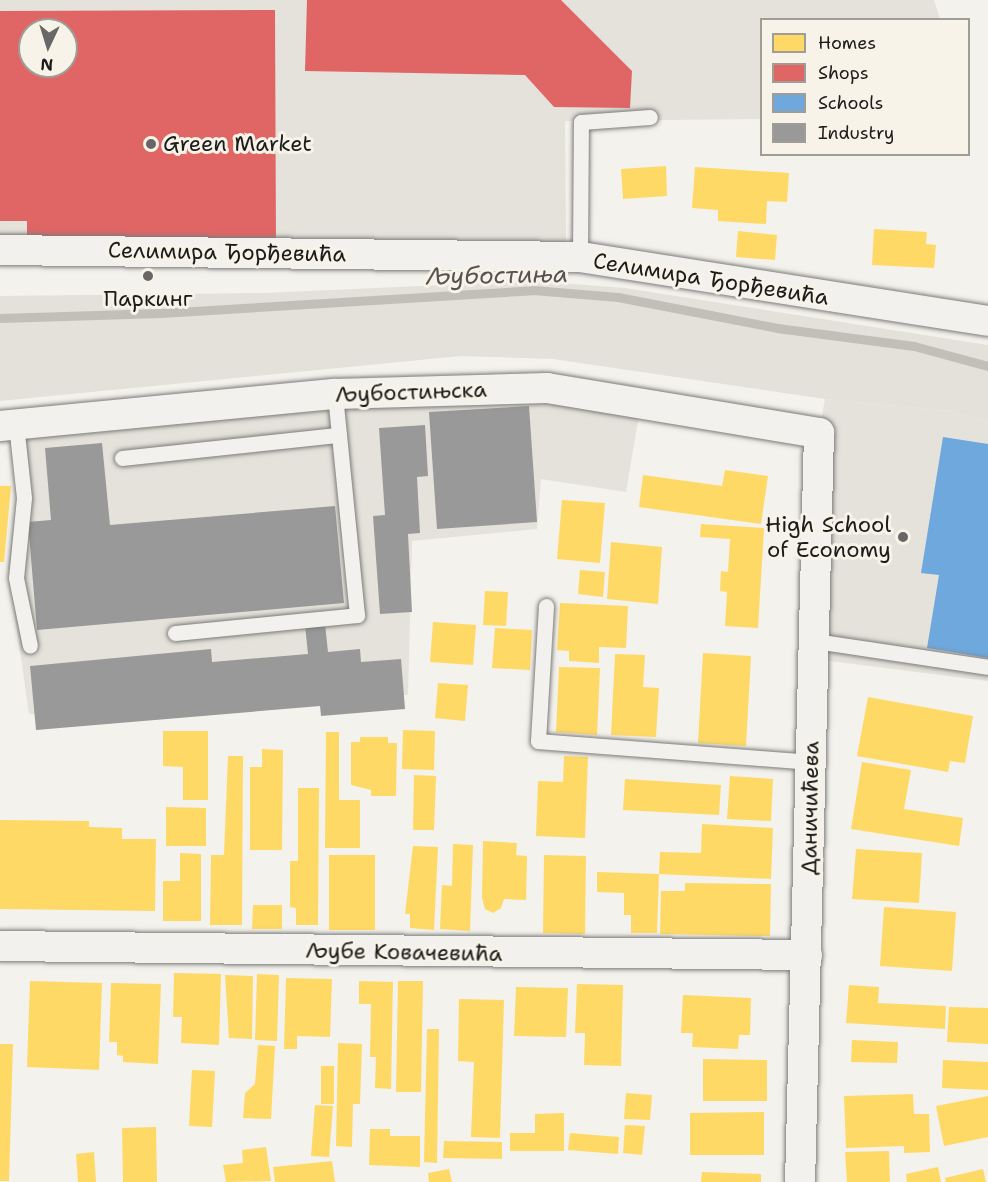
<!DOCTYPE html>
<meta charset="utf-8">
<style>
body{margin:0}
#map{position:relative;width:988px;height:1182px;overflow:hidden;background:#f4f2ec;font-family:"Shantell Sans",sans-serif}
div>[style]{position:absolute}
.built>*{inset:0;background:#e4e2da}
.green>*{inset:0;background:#e4e1da}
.homes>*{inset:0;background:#ffd966}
.shops>*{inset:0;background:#e06666}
.schools>*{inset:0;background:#6fa8dc}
.industry>*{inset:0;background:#999}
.stream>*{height:9px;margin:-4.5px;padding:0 4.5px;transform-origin:4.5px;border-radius:4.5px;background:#c2bfb8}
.roads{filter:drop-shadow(0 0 2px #7d7c7a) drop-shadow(0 0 2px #7d7c7a)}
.lane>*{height:15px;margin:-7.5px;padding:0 7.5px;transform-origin:7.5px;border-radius:7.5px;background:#f2f1ed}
.street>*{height:30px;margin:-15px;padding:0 15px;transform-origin:15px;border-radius:15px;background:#f2f1ed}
.dots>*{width:16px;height:16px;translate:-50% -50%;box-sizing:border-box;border:3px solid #f7f3e8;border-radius:50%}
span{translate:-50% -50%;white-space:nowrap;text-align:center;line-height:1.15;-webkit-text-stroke:6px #f7f3e8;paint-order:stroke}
.poi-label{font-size:22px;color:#1c1c1c}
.left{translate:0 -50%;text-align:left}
.right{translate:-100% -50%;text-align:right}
.street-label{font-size:22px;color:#1c1c1c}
.water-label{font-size:24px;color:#565452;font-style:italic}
.legend{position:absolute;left:760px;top:18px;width:210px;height:138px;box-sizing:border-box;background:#f7f3e8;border:2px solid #9f9d96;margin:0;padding:8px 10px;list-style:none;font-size:18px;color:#1c1c1c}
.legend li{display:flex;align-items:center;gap:12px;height:30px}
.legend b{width:30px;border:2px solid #9f9d96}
.north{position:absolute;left:18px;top:18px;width:60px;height:60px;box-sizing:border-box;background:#f7f3e8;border:2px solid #9f9d96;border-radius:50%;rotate:184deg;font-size:16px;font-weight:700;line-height:24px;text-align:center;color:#1c1c1c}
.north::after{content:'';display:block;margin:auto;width:21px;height:27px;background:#686765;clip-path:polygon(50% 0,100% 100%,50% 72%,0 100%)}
</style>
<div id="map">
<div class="built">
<div style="clip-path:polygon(evenodd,0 0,934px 0,940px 19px,762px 20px,761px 119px,565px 121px,566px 243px,0 248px,0 0,30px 30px,66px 30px,66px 66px,30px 66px,30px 30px)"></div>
<div style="clip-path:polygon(335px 394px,641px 403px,626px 492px,541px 479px,537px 529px,412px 541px,408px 695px,29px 714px,8px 567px,17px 502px,16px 424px)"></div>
<div style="clip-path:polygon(825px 399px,950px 411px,988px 421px,988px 681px,814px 659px,819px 433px)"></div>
</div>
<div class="green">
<div style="clip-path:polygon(534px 281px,625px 288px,988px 345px,988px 421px,950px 411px,825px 399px,553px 359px,461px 356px,0 401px,0 296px,264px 293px)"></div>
</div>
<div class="homes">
<div style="clip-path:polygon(666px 166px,667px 196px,623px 199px,621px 169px)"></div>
<div style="clip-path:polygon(695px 167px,789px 173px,787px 202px,767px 201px,766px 224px,718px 221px,718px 210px,692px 208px)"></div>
<div style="clip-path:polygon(874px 229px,927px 232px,926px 244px,936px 245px,934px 268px,872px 265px)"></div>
<div style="clip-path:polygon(738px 231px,777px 235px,775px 260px,736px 257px)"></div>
<div style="clip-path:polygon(725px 470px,768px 476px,761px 524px,639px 507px,643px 475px,722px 486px)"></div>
<div style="clip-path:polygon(0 486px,11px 486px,4px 562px,0 562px)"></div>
<div style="clip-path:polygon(562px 500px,605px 503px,600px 563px,557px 559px)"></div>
<div style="clip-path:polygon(701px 524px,764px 528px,758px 628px,725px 626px,727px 592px,720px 591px,721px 571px,728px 572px,730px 539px,700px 537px)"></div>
<div style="clip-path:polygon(611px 542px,662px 547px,658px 604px,607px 599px)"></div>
<div style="clip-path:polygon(580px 570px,605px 572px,603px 597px,578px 594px)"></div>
<div style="clip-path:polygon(485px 591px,508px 592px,506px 626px,483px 625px)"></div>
<div style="clip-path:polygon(560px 603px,628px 606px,626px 648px,599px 647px,599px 663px,569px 661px,569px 651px,557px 650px)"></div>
<div style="clip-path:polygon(433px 622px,476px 625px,473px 665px,430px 662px)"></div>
<div style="clip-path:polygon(495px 628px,532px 630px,530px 670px,492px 668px)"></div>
<div style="clip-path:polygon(703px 653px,751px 656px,746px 746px,698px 743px)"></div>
<div style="clip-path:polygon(615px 654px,645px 655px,643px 687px,659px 688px,656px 737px,611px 735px)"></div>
<div style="clip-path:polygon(559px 667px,600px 668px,597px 735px,556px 732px)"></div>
<div style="clip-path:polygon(438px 683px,468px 685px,465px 721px,435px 718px)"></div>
<div style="clip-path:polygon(868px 697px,973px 716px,965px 763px,950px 761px,948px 772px,857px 756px)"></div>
<div style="clip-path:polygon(403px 730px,435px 731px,434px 770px,402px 769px)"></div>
<div style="clip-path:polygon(163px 731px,208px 731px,208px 800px,183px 800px,183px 767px,163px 766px)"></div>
<div style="clip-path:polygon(326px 732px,339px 732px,339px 800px,360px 800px,360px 848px,325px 848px)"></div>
<div style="clip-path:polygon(360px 737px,388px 737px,388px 743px,397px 743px,396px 796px,371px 796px,371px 790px,351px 785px,351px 742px,360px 742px)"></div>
<div style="clip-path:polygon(262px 749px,283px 750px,282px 850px,250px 850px,250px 767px,262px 767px)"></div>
<div style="clip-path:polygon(228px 756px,243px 756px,242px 925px,210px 925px,211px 855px,224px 855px)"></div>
<div style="clip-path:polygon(564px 756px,588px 757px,585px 838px,536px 836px,538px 781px,563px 782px)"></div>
<div style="clip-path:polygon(862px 762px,911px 770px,904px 809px,963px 818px,959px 846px,851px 829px)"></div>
<div style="clip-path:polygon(414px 775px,436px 776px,434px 830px,413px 830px)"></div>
<div style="clip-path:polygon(730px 776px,773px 779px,771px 821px,727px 819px)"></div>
<div style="clip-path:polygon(625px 779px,721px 785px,719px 815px,623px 810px)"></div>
<div style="clip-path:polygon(298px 788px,319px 788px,318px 925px,296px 925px,296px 908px,290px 907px,290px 861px,298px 861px)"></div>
<div style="clip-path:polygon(166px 807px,206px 808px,206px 846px,166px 846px)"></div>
<div style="clip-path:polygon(0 820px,89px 821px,89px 827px,122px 828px,122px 839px,156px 839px,155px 911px,0 909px)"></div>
<div style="clip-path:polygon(702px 824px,773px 828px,771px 879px,659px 874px,657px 933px,631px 933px,631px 915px,624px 915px,624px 893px,597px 892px,597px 872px,659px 874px,660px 852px,701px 853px)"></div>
<div style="clip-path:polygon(483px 841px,517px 843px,516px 855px,527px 856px,526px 900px,504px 899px,501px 908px,493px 913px,485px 909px,482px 898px)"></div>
<div style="clip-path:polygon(453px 844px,473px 845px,470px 931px,440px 929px,442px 885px,452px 886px)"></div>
<div style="clip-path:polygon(413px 846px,438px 847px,434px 930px,410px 928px,410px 914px,405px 914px)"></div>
<div style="clip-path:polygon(856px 849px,922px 853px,919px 903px,852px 899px)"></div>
<div style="clip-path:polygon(180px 853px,201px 854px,201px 921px,163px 921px,163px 881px,180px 881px)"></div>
<div style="clip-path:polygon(329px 855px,375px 855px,375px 930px,329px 930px)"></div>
<div style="clip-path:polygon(544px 855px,586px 856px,585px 934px,543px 933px)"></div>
<div style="clip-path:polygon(685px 883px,771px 884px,770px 936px,660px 934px,661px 891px,685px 891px)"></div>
<div style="clip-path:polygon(253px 905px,282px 905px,282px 929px,252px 929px)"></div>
<div style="clip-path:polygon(884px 907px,956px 912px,952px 971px,880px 966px)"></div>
<div style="clip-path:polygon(174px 973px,221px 974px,219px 1045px,181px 1043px,182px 1017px,173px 1017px)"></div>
<div style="clip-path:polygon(257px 974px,279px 975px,277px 1041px,255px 1040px)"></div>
<div style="clip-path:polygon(225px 975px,253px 976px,252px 1039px,229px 1038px)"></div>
<div style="clip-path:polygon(286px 978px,332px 979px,330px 1037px,297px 1036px,297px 1049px,284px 1049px)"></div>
<div style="clip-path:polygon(30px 981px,102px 983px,99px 1070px,27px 1067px)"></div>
<div style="clip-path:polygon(359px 981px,393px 982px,391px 1089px,375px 1088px,376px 1057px,370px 1057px,371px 1004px,359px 1004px)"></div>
<div style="clip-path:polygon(398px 981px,423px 981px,421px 1092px,396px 1092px)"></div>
<div style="clip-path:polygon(111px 983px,161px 984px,158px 1064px,123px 1062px,123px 1056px,117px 1055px,117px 1042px,109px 1042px)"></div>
<div style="clip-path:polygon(577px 984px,623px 985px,621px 1066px,584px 1065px,585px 1033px,575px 1033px)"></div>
<div style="clip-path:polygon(849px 985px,879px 987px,878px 1003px,946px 1006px,945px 1029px,846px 1023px)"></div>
<div style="clip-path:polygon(516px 987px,568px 988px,566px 1037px,514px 1036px)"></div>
<div style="clip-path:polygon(683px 995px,751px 998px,750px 1035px,739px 1035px,738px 1049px,692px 1047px,693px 1033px,681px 1033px)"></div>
<div style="clip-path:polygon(459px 999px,504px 1000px,500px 1138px,471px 1137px,474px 1062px,458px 1061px)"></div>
<div style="clip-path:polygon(949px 1007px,988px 1008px,988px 1044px,947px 1042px)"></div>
<div style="clip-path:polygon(427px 1029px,439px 1029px,437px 1163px,424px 1162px)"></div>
<div style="clip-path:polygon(852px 1040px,898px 1042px,897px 1063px,851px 1062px)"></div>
<div style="clip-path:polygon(338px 1043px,362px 1044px,360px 1104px,353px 1104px,352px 1147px,336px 1146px)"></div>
<div style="clip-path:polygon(0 1044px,13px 1044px,9px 1181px,0 1181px)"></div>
<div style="clip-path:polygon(258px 1045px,275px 1046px,271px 1119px,243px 1118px,245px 1093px,255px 1084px)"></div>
<div style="clip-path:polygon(703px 1059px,767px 1060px,767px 1101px,703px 1101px)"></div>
<div style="clip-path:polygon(943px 1060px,988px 1062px,988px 1090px,942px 1088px)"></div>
<div style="clip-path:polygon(321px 1066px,334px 1066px,334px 1104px,321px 1104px)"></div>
<div style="clip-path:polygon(192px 1070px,215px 1071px,212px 1127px,189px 1126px)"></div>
<div style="clip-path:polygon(626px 1093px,652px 1095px,650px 1120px,624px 1119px)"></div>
<div style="clip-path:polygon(913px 1094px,914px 1114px,929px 1114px,930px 1152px,904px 1153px,904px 1146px,846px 1148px,844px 1096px)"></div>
<div style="clip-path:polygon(988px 1096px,988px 1137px,944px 1146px,936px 1106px)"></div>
<div style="clip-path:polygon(315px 1105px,333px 1106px,329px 1157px,311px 1156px)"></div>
<div style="clip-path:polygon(764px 1112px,764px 1155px,690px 1155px,690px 1113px)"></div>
<div style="clip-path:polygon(564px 1113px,564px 1151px,510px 1151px,510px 1133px,535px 1133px,535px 1114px)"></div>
<div style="clip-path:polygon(625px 1125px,645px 1126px,642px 1155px,623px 1153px)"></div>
<div style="clip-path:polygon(156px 1127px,157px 1182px,123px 1182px,122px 1128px)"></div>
<div style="clip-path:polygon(370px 1129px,390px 1129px,390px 1136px,420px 1136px,420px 1167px,369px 1165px)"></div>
<div style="clip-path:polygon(570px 1133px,619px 1137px,618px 1154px,568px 1150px)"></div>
<div style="clip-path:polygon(444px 1141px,502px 1142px,502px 1159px,443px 1158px)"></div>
<div style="clip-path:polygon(266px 1147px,271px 1181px,226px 1182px,223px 1165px,243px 1163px,242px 1150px)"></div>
<div style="clip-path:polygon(889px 1151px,890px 1182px,847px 1182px,845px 1152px)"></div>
<div style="clip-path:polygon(94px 1152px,96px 1182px,78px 1182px,76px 1154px)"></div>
<div style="clip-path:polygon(332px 1161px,335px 1182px,275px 1182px,273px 1167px)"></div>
<div style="clip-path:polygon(938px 1167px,941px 1182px,907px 1182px,906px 1174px)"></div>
<div style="clip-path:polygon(449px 1169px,452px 1182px,429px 1182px,428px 1173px)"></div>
<div style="clip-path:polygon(983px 1169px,986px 1182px,946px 1182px,945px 1178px)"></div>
<div style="clip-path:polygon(702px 1172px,761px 1174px,761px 1182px,701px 1182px)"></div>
</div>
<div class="shops">
<div style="clip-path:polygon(307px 0,561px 0,632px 71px,630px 108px,554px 107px,525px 75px,305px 71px)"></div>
<div style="clip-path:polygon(evenodd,275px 10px,276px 246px,27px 249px,27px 221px,0 221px,0 11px,275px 10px,30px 30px,66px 30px,66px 66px,30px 66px,30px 30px)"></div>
</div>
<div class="schools">
<div style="clip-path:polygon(943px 437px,988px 444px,988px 658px,927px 648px,939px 575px,921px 573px)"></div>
</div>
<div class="industry">
<div style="clip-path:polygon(529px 406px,537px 522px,437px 529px,429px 412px)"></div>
<div style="clip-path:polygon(425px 425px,428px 476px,417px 477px,420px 533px,408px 534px,412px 612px,380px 614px,373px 516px,385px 515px,379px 428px)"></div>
<div style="clip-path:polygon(102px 443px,110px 525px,335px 506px,344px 603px,37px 630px,28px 522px,51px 520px,45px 448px)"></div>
<div style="clip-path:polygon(325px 624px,328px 652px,360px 649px,361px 662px,401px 659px,405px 709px,321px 716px,320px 706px,36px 730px,30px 666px,211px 649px,212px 662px,308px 654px,305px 625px)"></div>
</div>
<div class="stream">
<div style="left:0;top:318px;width:161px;rotate:-1.8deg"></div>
<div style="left:161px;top:313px;width:373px;rotate:-3.5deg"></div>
<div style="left:533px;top:290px;width:85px;rotate:4.7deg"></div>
<div style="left:618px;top:297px;width:162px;rotate:11deg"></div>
<div style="left:777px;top:328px;width:138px;rotate:7.5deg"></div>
<div style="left:914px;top:346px;width:77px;rotate:15.1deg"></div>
</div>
<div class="roads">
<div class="lane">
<div style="left:580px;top:257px;width:135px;rotate:-89.6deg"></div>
<div style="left:581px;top:122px;width:69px;rotate:-4.1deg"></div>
<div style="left:16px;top:424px;width:74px;rotate:83.8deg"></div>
<div style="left:24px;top:498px;width:80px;rotate:95.7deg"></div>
<div style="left:16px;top:578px;width:69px;rotate:78.4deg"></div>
<div style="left:122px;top:458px;width:218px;rotate:-6.1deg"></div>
<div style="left:546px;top:606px;width:135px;rotate:93.4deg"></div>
<div style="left:538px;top:741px;width:274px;rotate:4.4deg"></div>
<div style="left:175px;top:633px;width:183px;rotate:-5.6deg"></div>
<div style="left:357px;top:615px;width:222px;rotate:-95.7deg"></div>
<div style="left:815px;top:641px;width:175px;rotate:8.5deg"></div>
</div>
<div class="street">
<div style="left:0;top:250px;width:580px;rotate:0.69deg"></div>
<div style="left:580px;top:257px;width:413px;rotate:8.9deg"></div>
<div style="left:0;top:426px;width:337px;rotate:-5.5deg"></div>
<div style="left:335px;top:394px;width:212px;rotate:-1.6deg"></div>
<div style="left:547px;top:388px;width:276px;rotate:9.4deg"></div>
<div style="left:819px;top:433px;width:749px;rotate:91.45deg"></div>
<div style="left:0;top:946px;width:807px;rotate:0.64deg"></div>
</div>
</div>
<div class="dots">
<div style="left:151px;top:144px;background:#686765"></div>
<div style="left:148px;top:276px;background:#686765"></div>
<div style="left:903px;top:537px;background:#686765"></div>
</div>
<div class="poi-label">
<span class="left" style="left:163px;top:144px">Green Market</span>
<span style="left:148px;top:299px">Паркинг</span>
<span class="right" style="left:891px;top:537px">High School<br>of Economy</span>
</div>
<div class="street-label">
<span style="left:227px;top:252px;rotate:1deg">Селимира Ђорђевића</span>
<span style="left:711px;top:279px;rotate:9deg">Селимира Ђорђевића</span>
<span style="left:411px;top:392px;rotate:-2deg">Љубостињска</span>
<span style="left:810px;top:808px;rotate:-89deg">Даничићева</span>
<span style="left:404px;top:952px;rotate:1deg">Љубе Ковачевића</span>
</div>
<div class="water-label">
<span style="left:497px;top:276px;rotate:-1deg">Љубостиња</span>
</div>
<ul class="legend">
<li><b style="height:16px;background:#ffd966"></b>Homes</li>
<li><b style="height:16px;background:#e06666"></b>Shops</li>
<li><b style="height:16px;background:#6fa8dc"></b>Schools</li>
<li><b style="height:16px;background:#999"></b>Industry</li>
</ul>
<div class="north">N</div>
</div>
